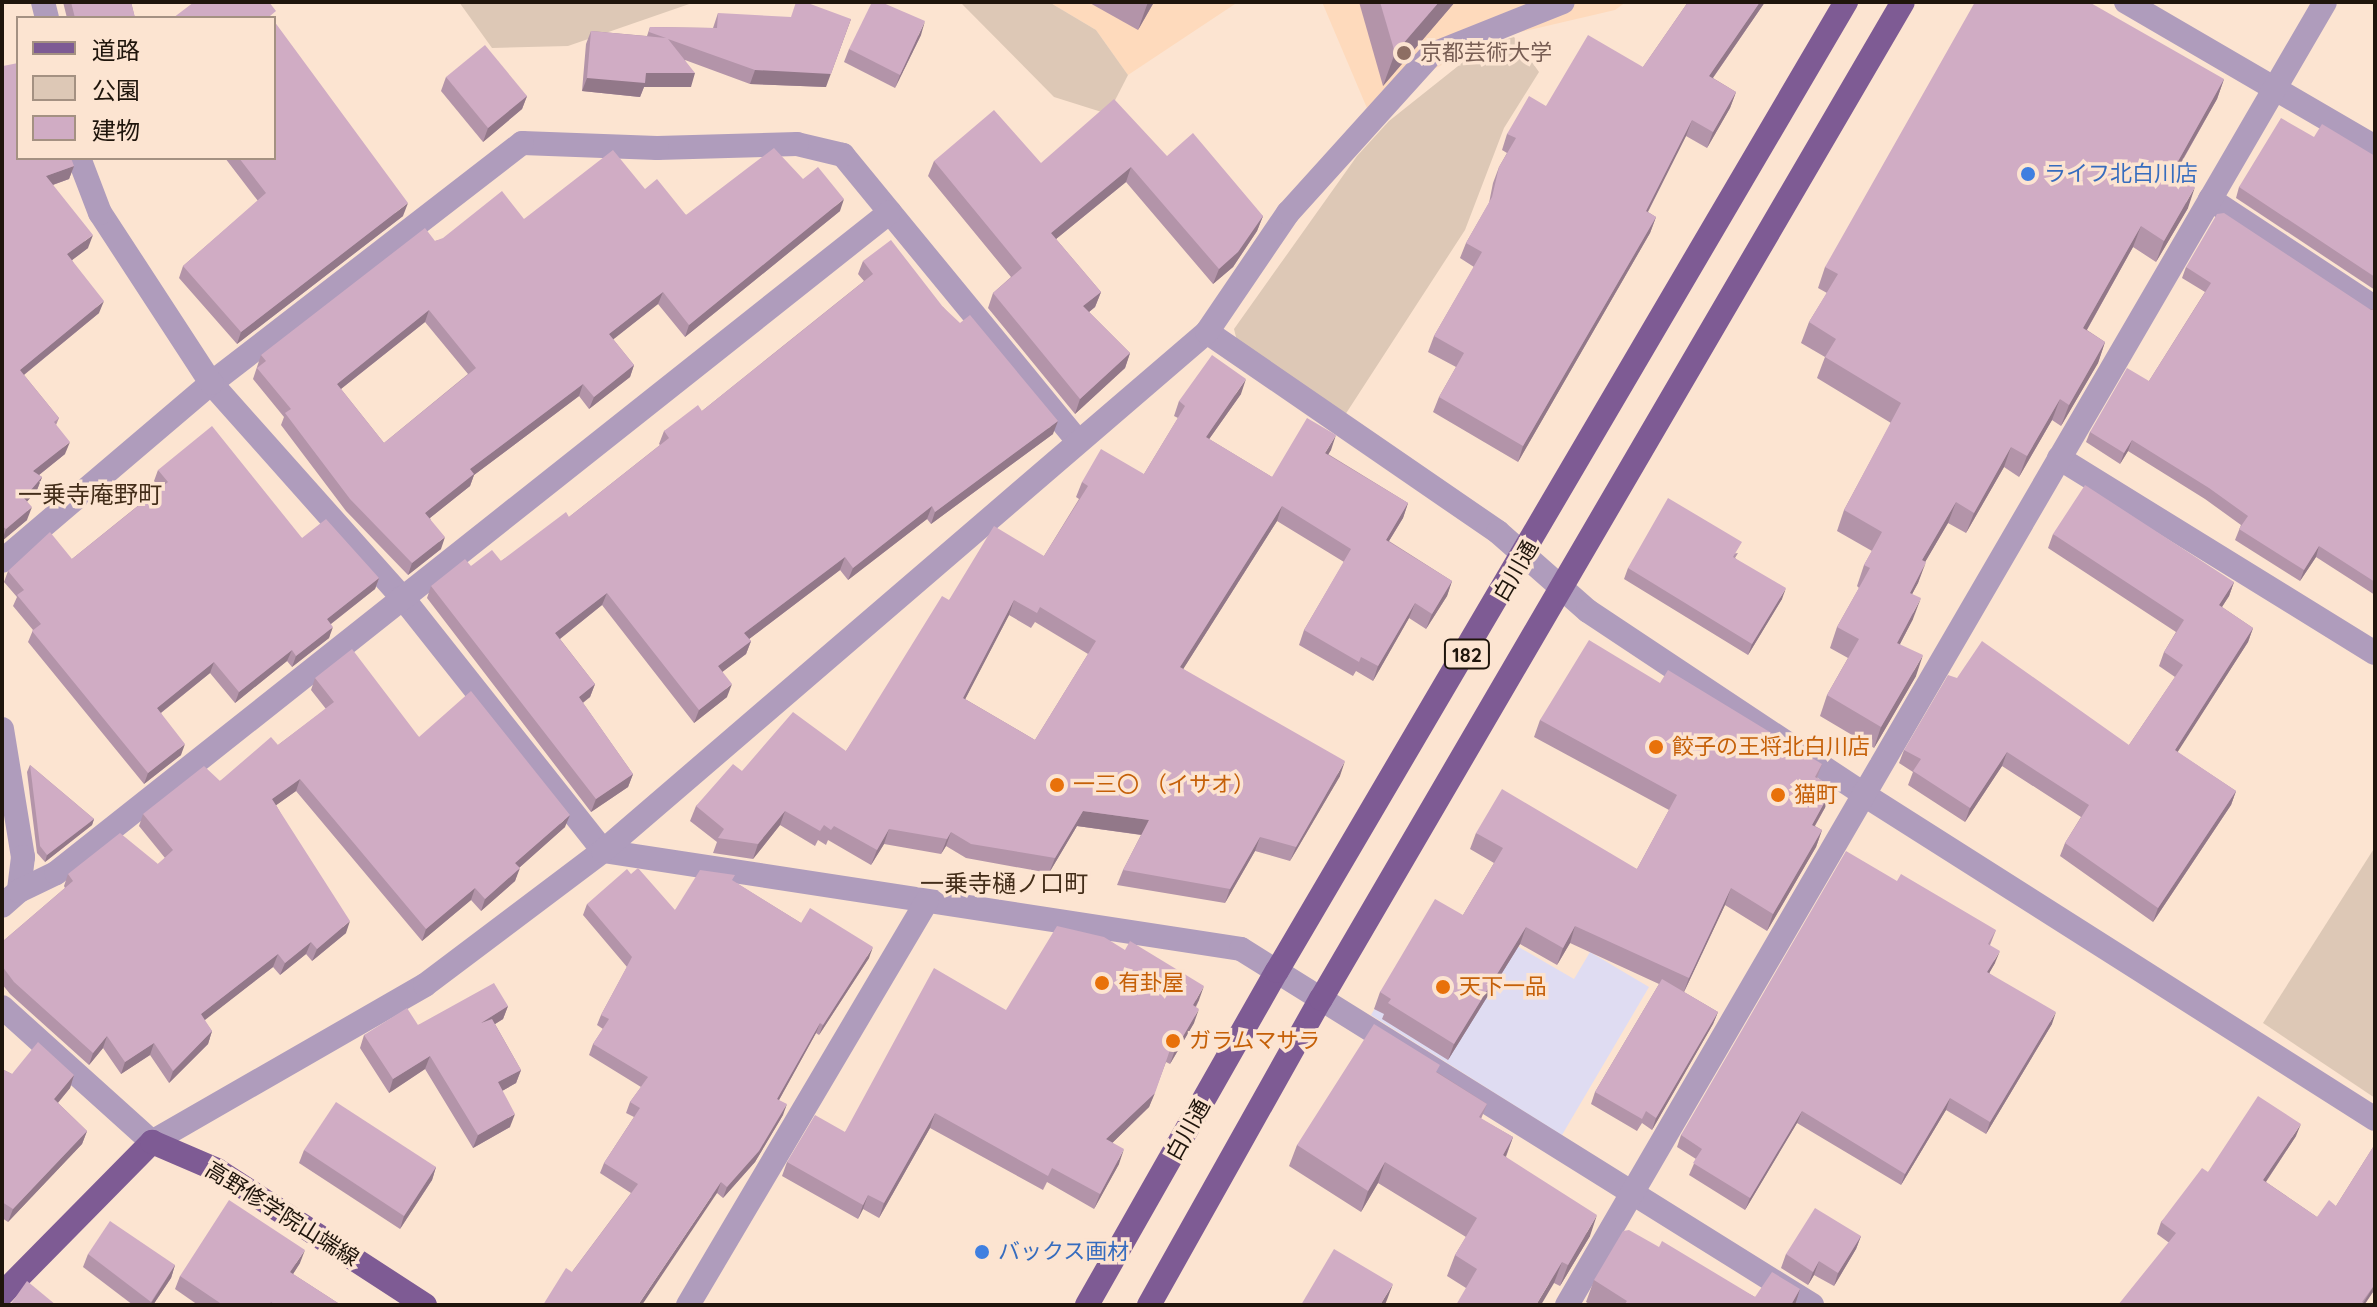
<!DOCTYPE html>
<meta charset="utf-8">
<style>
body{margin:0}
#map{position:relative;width:2377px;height:1307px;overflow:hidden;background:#fce4d1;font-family:Quicksand,"Noto Sans JP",sans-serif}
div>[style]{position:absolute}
.commercial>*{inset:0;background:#dfdcf2}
.built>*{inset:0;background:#fedabc}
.green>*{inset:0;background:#ddc8b6}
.minor>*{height:24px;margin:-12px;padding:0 12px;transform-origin:12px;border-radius:12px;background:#af9cbc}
.major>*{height:24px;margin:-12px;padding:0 12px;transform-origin:12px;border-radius:12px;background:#7e5b94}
.wall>*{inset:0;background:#b394a9}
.shaded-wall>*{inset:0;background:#927889}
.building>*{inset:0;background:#d0acc4}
.dots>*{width:22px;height:22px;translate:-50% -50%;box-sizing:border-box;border:4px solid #fce4d1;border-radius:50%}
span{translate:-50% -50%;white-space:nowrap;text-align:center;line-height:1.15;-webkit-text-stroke:7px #fce4d1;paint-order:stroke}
.shield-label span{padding:2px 6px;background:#fce4d1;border:2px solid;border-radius:6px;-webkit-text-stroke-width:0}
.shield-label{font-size:20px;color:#1f150c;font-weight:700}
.education-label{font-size:22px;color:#785e54}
.left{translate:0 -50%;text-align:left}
.shop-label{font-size:22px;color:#366cbe}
.street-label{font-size:22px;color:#1f150c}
.food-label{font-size:22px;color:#c56008}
.neighbourhood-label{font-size:24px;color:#442e1a}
.frame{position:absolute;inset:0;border:4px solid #1f150c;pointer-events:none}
.legend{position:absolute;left:16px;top:16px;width:260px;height:144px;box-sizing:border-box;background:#fce4d1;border:2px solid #a49182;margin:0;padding:10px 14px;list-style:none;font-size:24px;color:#1f150c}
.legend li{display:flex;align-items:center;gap:16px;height:40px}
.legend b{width:40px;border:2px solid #a49182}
</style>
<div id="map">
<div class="commercial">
<div style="clip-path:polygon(1429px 915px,1517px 946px,1574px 979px,1590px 952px,1649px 987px,1562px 1135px,1371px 1015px)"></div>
</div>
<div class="built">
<div style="clip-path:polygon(1049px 2px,1238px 2px,1128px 75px,1096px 30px)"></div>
<div style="clip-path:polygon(1322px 2px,1626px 2px,1615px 10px,1495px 38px,1434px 69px,1375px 127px)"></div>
</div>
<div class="green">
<div style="clip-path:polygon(459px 2px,695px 2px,568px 46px,492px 48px)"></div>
<div style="clip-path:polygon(960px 2px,1049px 2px,1096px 30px,1128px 75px,1108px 114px,1054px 97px)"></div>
<div style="clip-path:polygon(1514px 37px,1539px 72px,1504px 128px,1465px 230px,1345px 415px,1237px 341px,1234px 329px,1357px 156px,1389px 121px,1482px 47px)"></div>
<div style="clip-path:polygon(2375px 847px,2375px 1098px,2263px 1023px)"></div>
</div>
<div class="minor">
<div style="left:43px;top:2px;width:16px;rotate:76deg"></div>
<div style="left:2126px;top:2px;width:288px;rotate:30.2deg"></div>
<div style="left:2210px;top:199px;width:198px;rotate:33.4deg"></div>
<div style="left:1207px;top:332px;width:353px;rotate:34.5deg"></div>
<div style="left:1498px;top:532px;width:120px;rotate:41.3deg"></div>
<div style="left:1588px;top:611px;width:330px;rotate:33.6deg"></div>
<div style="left:1863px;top:794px;width:606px;rotate:32.41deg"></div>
<div style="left:1077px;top:440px;width:369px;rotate:-129.4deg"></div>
<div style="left:843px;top:155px;width:47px;rotate:-166.6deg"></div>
<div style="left:797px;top:144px;width:140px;rotate:178.4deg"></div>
<div style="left:657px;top:148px;width:135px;rotate:-177.9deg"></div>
<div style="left:522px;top:143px;width:393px;rotate:142.3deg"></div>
<div style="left:211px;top:383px;width:287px;rotate:48.3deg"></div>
<div style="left:402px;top:597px;width:324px;rotate:51.6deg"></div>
<div style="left:603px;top:851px;width:645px;rotate:8.73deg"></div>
<div style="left:1241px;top:949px;width:673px;rotate:31.94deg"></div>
<div style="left:2059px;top:458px;width:371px;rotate:31.7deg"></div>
<div style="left:2px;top:561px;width:275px;rotate:-40.4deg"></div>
<div style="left:211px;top:383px;width:203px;rotate:-123.1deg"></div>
<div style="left:100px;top:213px;width:59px;rotate:-110.9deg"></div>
<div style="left:2px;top:729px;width:130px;rotate:80.7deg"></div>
<div style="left:23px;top:857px;width:34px;rotate:97deg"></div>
<div style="left:19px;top:891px;width:23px;rotate:139deg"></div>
<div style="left:19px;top:891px;width:41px;rotate:-25.9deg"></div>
<div style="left:56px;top:873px;width:1064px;rotate:-38.4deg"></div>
<div style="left:2px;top:1007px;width:202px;rotate:42deg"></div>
<div style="left:152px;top:1142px;width:315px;rotate:-29.9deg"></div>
<div style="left:425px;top:985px;width:223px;rotate:-37deg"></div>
<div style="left:603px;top:851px;width:796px;rotate:-40.67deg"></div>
<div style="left:1207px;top:332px;width:144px;rotate:-55.8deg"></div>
<div style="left:1288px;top:213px;width:213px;rotate:-47.9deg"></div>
<div style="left:1431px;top:55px;width:142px;rotate:-21.9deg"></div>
<div style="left:688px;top:1305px;width:469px;rotate:-59.4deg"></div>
<div style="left:1567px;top:1305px;width:1507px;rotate:-59.81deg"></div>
</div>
<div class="major">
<div style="left:2px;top:1294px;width:214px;rotate:-45.4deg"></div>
<div style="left:152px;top:1142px;width:71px;rotate:23.3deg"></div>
<div style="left:217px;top:1170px;width:248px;rotate:33deg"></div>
<div style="left:1087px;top:1305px;width:384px;rotate:-60.4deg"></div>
<div style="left:1277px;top:971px;width:1124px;rotate:-59.58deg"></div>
<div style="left:1149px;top:1305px;width:351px;rotate:-60.7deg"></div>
<div style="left:1321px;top:999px;width:1154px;rotate:-59.73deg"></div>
</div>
<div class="wall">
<div style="clip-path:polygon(63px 2px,131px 2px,135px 18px,67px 18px)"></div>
<div style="clip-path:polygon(1088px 2px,1154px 2px,1138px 30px)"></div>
<div style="clip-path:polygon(1359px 2px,1455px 2px,1383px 86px)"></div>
<div style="clip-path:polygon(1688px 2px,1765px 2px,1713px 78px,1736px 92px,1730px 108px,1707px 148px,1686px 136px,1648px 212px,1656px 217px,1650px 233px,1518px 462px,1433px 412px,1439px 397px,1456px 367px,1428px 352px,1434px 336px,1474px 267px,1460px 258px,1466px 243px,1489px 203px,1493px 183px,1499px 167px,1507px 153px,1502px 150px,1507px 134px,1546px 106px,1643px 67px)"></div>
<div style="clip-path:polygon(718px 13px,826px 87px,750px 84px,685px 60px,691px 87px,644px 87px,640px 97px,582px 91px,586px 44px,591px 31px,647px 36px,650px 27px,713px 28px)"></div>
<div style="clip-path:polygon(921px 35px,895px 88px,844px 62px,849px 49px)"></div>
<div style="clip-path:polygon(2px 61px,18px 158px,74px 166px,69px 179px,53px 185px,88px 248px,72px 260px,99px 313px,24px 375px,59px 418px,56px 425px,65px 454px,39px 475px,42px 477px,37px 490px,27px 501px,27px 520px,2px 541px)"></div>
<div style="clip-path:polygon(446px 77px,527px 96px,522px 109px,483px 142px,441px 91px)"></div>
<div style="clip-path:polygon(2224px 79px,2217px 99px,2175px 174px,2188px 208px,2156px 262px,2133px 247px,2087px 330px,2105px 342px,2098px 363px,2061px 426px,2052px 420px,2019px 477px,2004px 467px,1966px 533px,1948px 523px,1925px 562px,1918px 583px,1912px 594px,1913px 619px,1900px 644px,1916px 676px,1874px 748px,1820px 716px,1827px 695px,1848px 658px,1830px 648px,1837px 627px,1859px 588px,1857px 586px,1864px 565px,1872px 551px,1837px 531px,1844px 510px,1891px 423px,1817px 378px,1825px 357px,1801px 343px,1809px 322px,1827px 293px,1818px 288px,1825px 267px)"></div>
<div style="clip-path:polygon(2314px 137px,2375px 156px,2375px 290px,2236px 198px,2239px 187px)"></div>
<div style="clip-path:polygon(1167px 156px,1263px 216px,1257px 231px,1233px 267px,1213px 284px,1126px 182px,1056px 239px,1101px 292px,1095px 307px,1089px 312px,1130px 353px,1125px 368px,1075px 414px,988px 308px,993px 293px,1011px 277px,928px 176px,934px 161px,1041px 163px)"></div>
<div style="clip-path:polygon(225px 158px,274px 158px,403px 216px,237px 344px,179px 278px,183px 266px,258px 201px)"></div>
<div style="clip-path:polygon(evenodd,803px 179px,840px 211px,685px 337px,658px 304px,613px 339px,634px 365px,630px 377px,589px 409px,579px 396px,474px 475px,470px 486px,430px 518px,441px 549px,408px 575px,346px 511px,281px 425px,284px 417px,253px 379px,261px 355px,435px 241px,645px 189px,686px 215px,803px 179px,425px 322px,468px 374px,384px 443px,341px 389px,425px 322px)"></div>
<div style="clip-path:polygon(863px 261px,943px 307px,1053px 434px,931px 524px,927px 519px,848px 580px,840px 570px,749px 639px,751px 641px,746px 654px,722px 672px,727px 697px,694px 723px,602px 605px,560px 639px,595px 684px,590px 697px,583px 703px,633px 774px,628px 787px,591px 812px,427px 598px,431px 586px,471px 566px,501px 561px,569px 517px,660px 445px,659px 444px,664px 431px,702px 411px,864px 281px,858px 274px)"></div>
<div style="clip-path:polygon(2186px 267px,2375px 310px,2375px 595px,2316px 557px,2300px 581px,2235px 540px,2241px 525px,2205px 499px,2128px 451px,2120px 464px,2086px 442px,2090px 432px,2149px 381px,2205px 292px,2182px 278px)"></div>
<div style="clip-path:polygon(evenodd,1241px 394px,1209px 439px,1272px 477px,1331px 450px,1328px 454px,1408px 503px,1403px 518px,1389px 541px,1452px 581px,1447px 596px,1426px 629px,1409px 618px,1373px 681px,1356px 671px,1353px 676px,1299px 645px,1304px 630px,1344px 562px,1277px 521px,1183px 669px,1340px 776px,1290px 861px,1255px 851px,1225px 903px,1117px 885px,1123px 870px,1141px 835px,1077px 826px,1049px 873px,966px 858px,946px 846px,941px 854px,884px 844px,871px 865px,828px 840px,826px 845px,818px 840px,815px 846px,780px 825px,753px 859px,713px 853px,717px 842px,690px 821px,696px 806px,742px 771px,846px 751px,949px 600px,1044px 556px,1079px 499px,1076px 497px,1082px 482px,1144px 474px,1178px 418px,1174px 416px,1179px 401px,1241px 394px,1009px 615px,1031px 628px,1035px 622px,1088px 654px,1035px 740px,965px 699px,1009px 615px)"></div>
<div style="clip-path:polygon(158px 470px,302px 538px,379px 578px,375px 589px,331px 624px,329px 638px,292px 667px,287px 661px,235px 703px,210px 673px,161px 713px,181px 755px,144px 784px,28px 642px,33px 630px,13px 606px,17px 597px,4px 582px,8px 571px,72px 559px,160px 488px,154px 481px)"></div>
<div style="clip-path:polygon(2053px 534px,2234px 582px,2229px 596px,2222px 607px,2253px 628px,2248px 642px,2177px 752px,2236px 791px,2231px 805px,2153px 922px,2060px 856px,2065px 843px,2081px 817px,2002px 766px,1965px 822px,1908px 785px,1913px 772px,1899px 763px,1904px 750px,2129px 745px,2175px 677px,2159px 666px,2164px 652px,2176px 632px,2048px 548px)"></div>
<div style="clip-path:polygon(1738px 553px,1735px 558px,1782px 599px,1748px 655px,1624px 579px,1628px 568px)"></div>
<div style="clip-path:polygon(315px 678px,419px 737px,565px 827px,519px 868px,515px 881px,481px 911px,471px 900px,422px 941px,296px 791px,276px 805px,346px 933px,312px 961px,306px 954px,280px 975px,273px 967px,204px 1020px,212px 1031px,208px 1044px,169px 1083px,150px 1055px,121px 1074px,103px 1048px,89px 1065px,10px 994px,2px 984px,2px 942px,65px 888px,64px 886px,68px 874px,158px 864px,165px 858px,139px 826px,143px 814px,220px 781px,278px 745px,326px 709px,311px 690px)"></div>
<div style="clip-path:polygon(1660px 683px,1822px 764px,1817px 778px,1833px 787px,1827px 804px,1815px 826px,1822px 830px,1816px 847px,1767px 931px,1725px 905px,1684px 992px,1718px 1012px,1713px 1024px,1652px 1130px,1642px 1123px,1637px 1131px,1591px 1104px,1595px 1092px,1659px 984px,1570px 943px,1557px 965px,1520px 944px,1448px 1060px,1382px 1019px,1384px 1014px,1374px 1009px,1380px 992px,1463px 915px,1494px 863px,1470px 849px,1476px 833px,1637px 869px,1669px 810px,1534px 737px,1540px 720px)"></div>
<div style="clip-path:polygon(30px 765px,94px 819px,92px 825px,45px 862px,37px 853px,27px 772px)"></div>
<div style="clip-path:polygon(733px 881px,801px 923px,869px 958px,819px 1035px,816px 1033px,779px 1100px,783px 1115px,755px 1162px,723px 1198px,717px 1193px,572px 1272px,631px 1193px,600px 1173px,604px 1163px,634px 1117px,626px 1113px,630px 1102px,641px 1087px,589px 1055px,593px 1044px,603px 1029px,597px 1025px,601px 1015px,627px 967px,583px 915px,587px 904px,675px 910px)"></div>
<div style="clip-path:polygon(1996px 930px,1990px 945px,1995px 963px,1989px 973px,2052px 1024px,1986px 1134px,1946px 1110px,1901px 1185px,1797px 1123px,1745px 1210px,1689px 1175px,1696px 1159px,1677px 1147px,1681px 1135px)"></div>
<div style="clip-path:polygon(1199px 1000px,1196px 1007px,1194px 1023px,1170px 1064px,1166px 1062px,1149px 1107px,1112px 1143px,1119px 1164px,1094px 1209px,1047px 1182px,1043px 1190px,930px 1128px,879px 1218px,863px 1209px,858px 1219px,782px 1176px,787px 1162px,845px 1132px,1006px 1010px)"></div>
<div style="clip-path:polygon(508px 1006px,503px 1019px,495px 1024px,521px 1070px,516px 1083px,502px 1091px,510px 1127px,473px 1148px,425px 1069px,389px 1093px,360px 1048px,364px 1035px,418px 1025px)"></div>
<div style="clip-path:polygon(2px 1069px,12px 1074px,74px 1075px,70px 1088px,58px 1103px,87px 1131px,82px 1144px,8px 1222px,2px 1218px)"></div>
<div style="clip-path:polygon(1437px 1072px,1487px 1104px,1481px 1119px,1513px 1137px,1506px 1157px,1590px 1236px,1560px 1286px,1554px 1283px,1466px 1288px,1447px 1276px,1455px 1255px,1466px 1237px,1378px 1183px,1361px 1212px,1289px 1166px,1297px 1145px)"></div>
<div style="clip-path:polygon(2296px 1136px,2266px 1182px,2317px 1217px,2336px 1206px,2375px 1144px,2375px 1289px,2365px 1304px,2168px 1242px,2157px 1234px,2161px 1222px,2208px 1172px)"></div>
<div style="clip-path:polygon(304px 1150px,436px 1167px,432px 1180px,400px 1229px,299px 1163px)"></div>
<div style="clip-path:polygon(1861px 1236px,1856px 1249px,1834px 1286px,1814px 1275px,1808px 1285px,1781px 1268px,1786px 1254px)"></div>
<div style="clip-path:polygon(1659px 1247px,1755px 1297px,1800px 1289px,1795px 1305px,1591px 1305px,1586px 1302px,1594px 1280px)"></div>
<div style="clip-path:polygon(88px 1254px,175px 1265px,171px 1278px,153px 1305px,133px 1305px,83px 1267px)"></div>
<div style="clip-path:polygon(300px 1263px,293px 1274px,341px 1305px,198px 1305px,175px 1289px,180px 1276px)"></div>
</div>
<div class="shaded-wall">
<div style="clip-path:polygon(1148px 2px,1154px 2px,1138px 30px)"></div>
<div style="clip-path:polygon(1439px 2px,1455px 2px,1383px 86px,1395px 53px)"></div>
<div style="clip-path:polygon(1760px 2px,1765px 2px,1703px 92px,1709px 76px)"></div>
<div style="clip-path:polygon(851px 19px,826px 87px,750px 84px,755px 70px)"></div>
<div style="clip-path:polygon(925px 21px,921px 35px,895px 88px,900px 75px)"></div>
<div style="clip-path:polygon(646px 73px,695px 73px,691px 87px,644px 87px,640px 97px,582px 91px,587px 78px)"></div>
<div style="clip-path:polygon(2224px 79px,2217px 99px,2164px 192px,2172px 172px)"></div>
<div style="clip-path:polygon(1736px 92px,1730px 108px,1707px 148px,1713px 132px)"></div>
<div style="clip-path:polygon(527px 96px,522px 109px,483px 142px,488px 128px)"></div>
<div style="clip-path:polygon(1692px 120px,1686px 136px,1640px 227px,1646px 211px)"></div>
<div style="clip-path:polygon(74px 166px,69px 179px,41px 189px,46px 176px)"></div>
<div style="clip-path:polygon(1131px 167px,1126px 182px,1045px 248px,1051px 233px)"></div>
<div style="clip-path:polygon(2195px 187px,2188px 208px,2156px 262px,2164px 241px)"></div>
<div style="clip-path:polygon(844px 199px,840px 211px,685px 337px,689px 325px)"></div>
<div style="clip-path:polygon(408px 203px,403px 216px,237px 344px,241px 332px)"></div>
<div style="clip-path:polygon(1263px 216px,1257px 231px,1233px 267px,1213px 284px,1219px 269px)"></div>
<div style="clip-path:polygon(1656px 217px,1650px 233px,1518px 462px,1523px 446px)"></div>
<div style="clip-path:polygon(2141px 226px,2133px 247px,2076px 349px,2083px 328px)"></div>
<div style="clip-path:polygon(93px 235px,88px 248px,63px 267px,67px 254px)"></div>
<div style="clip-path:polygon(663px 292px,658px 304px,605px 346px,609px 334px)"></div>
<div style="clip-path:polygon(1101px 292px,1095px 307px,1078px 321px,1083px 306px)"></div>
<div style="clip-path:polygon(104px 301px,99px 313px,15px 382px,20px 370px)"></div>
<div style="clip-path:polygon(429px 310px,425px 322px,332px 396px,337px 384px)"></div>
<div style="clip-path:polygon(2105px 342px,2098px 363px,2061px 426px,2069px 405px)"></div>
<div style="clip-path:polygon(1130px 353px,1125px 368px,1075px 414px,1080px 399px)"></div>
<div style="clip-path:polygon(634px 365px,630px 377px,589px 409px,594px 397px)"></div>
<div style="clip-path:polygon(1246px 379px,1241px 394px,1200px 452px,1206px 437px)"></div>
<div style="clip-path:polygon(583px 384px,579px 396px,474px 475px,470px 486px,421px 525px,425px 513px,470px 469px)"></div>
<div style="clip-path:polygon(2060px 399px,2052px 420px,2019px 477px,2027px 456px)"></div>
<div style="clip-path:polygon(1058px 421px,1053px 434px,931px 524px,935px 512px)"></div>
<div style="clip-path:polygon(1336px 435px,1331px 450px,1320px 468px,1325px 453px)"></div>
<div style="clip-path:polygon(2132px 440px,2128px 451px,2120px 464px,2124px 453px)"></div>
<div style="clip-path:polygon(70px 442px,65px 454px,29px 483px,33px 471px)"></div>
<div style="clip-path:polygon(2011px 447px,2004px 467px,1966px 533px,1974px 513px)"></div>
<div style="clip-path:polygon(42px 477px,37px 490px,20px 510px,24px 498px)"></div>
<div style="clip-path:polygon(1956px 502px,1948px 523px,1914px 581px,1922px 560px)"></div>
<div style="clip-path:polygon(1408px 503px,1403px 518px,1381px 554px,1386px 540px)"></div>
<div style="clip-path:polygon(932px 506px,927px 519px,848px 580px,853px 568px)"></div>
<div style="clip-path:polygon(1282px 506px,1277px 521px,1175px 682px,1180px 667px)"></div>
<div style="clip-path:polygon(32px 507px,27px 520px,2px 541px,6px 529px)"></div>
<div style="clip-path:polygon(445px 537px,441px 549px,408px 575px,412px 563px)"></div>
<div style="clip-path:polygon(2319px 546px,2316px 557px,2300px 581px,2304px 570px)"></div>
<div style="clip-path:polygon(845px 557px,840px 570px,740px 646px,744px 633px)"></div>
<div style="clip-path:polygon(1926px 562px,1918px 583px,1902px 613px,1910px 593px)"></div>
<div style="clip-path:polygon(379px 578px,375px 589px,323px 630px,327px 619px)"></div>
<div style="clip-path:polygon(1452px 581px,1447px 596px,1426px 629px,1432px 614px)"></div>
<div style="clip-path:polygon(2234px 582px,2229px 596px,2214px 619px,2219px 605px)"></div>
<div style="clip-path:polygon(1786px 588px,1782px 599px,1748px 655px,1752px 644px)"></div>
<div style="clip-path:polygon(607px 593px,602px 605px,551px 646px,555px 633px)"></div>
<div style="clip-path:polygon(1921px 598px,1913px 619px,1890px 663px,1897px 643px)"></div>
<div style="clip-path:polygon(1014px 600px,1009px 615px,958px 713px,963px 698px)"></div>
<div style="clip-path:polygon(1415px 603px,1409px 618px,1373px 681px,1378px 666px)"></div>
<div style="clip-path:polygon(333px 627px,329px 638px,292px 667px,296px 656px)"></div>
<div style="clip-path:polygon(2253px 628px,2248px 642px,2170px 764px,2175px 750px)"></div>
<div style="clip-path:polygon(751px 641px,746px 654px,713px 679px,718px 666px)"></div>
<div style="clip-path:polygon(292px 650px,287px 661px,235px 703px,239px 692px)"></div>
<div style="clip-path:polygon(1923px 655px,1916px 676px,1874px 748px,1881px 727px)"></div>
<div style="clip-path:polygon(214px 662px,210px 673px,153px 719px,157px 708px)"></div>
<div style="clip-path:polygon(595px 684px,590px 697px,574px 709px,579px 697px)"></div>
<div style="clip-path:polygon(732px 684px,727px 697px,694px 723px,699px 710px)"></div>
<div style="clip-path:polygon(185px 744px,181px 755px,144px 784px,148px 773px)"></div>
<div style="clip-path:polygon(2007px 752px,2002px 766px,1965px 822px,1970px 808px)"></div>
<div style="clip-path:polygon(1345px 761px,1340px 776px,1290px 861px,1296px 847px)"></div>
<div style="clip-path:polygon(633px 774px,628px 787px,591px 812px,596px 799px)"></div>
<div style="clip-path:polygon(300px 779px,296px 791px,268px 811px,272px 799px)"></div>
<div style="clip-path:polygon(1833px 787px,1827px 804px,1806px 841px,1812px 825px)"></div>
<div style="clip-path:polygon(2236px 791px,2231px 805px,2153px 922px,2158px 908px)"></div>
<div style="clip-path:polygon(785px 811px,780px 825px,753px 859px,758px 844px)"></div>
<div style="clip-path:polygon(1083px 811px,1149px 820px,1143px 835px,1077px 826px,1049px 873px,1055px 858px)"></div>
<div style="clip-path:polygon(570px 815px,565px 827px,511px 875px,515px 863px)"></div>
<div style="clip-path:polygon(94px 819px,92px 825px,45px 862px,47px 855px)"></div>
<div style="clip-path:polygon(889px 829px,884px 844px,871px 865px,877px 850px)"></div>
<div style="clip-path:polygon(1822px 830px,1816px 847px,1767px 931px,1773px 914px)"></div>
<div style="clip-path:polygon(951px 832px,946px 846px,941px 854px,947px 839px)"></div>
<div style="clip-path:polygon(1260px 837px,1255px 851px,1225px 903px,1230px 889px)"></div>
<div style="clip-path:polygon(520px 868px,515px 881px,481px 911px,485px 899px)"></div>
<div style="clip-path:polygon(475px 888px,471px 900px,422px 941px,426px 929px)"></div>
<div style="clip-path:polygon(1731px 888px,1725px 905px,1683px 994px,1689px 978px)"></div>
<div style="clip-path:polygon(350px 921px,346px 933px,312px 961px,317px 949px)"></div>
<div style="clip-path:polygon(1575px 926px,1570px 943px,1557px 965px,1563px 948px)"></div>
<div style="clip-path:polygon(1526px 927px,1520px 944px,1448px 1060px,1454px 1044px)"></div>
<div style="clip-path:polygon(311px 942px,306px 954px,280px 975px,285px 963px)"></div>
<div style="clip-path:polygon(873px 947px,869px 958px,819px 1035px,823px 1025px)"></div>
<div style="clip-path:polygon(2000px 951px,1995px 963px,1983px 984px,1987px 972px)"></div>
<div style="clip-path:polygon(278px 954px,273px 967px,196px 1027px,201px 1014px)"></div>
<div style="clip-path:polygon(1204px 986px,1199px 1000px,1188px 1020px,1193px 1005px)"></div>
<div style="clip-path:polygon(508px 1006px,503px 1019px,476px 1036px,481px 1023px)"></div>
<div style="clip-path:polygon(1199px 1009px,1194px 1023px,1170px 1064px,1175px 1050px)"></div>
<div style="clip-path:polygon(1718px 1012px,1713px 1024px,1652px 1130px,1656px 1118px)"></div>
<div style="clip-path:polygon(2056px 1012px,2052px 1024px,1986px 1134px,1990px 1122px)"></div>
<div style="clip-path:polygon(820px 1023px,816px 1033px,774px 1109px,777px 1099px)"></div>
<div style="clip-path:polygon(212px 1031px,208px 1044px,169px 1083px,173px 1071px)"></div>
<div style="clip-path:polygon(107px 1036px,103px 1048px,89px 1065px,93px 1053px)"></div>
<div style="clip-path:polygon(154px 1043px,150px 1055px,121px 1074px,125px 1062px)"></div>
<div style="clip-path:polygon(430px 1056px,425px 1069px,389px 1093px,393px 1079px)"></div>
<div style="clip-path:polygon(521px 1070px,516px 1083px,493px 1096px,498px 1082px)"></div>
<div style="clip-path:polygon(74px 1075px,70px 1088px,50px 1112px,54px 1099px)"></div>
<div style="clip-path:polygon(1155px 1093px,1149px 1107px,1101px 1154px,1106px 1139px)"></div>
<div style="clip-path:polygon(1950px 1098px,1946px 1110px,1901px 1185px,1905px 1174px)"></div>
<div style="clip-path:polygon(787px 1104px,783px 1115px,755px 1162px,723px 1198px,727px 1187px)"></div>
<div style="clip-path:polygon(1802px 1111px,1797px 1123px,1745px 1210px,1750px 1198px)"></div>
<div style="clip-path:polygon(935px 1113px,930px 1128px,879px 1218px,884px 1203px)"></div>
<div style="clip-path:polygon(515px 1114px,510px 1127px,473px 1148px,478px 1135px)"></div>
<div style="clip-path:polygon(2301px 1124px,2296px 1136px,2259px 1192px,2263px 1180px)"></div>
<div style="clip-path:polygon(87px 1131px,82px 1144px,8px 1222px,13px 1209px)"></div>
<div style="clip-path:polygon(1513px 1137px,1505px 1158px,1503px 1155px)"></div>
<div style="clip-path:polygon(1124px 1149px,1119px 1164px,1094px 1209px,1100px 1194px)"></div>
<div style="clip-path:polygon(1385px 1162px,1378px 1183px,1361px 1212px,1368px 1191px)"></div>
<div style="clip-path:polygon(436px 1167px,432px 1180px,400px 1229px,404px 1216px)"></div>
<div style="clip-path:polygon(721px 1182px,717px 1193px,642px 1305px,638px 1305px)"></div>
<div style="clip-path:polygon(868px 1195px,863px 1209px,858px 1219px,863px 1205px)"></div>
<div style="clip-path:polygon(1597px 1215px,1590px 1236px,1560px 1286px,1568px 1265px)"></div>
<div style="clip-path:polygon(1861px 1236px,1856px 1249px,1834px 1286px,1838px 1273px)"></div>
<div style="clip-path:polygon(305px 1250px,300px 1263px,286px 1285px,290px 1272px)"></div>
<div style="clip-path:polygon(1819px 1261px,1814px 1275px,1808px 1285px,1813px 1272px)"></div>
<div style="clip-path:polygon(1562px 1262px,1554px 1283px,1541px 1305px,1536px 1305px)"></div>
<div style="clip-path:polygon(175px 1265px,171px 1278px,153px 1305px,150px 1305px)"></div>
<div style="clip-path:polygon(1393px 1284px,1385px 1305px,1380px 1305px)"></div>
<div style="clip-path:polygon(2375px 1284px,2375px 1289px,2364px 1305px,2362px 1305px)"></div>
<div style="clip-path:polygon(1800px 1289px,1795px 1305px,1791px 1305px)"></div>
</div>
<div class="building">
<div style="clip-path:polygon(71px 2px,131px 2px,135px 18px,75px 18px)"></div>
<div style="clip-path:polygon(194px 2px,269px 2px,276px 11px,270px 16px,272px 18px,173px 18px)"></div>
<div style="clip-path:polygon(796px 2px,805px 2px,851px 19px,831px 74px,755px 70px,668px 39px,695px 73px,646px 73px,645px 83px,587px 78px,591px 31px,666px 38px,649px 32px,650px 27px,717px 28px,718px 13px,791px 17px)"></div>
<div style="clip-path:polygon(872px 2px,881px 2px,925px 21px,900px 75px,849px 49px)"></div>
<div style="clip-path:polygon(1380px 2px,1439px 2px,1395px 53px)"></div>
<div style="clip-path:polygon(1688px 2px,1760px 2px,1709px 76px,1736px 92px,1713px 132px,1692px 120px,1646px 211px,1656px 217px,1523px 446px,1439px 397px,1464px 353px,1434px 336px,1482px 252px,1466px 243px,1492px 197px,1499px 167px,1516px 138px,1507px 134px,1529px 96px,1546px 106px,1588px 35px,1643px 67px)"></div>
<div style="clip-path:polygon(1975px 2px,2089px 2px,2224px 79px,2172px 172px,2195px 187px,2164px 241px,2141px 226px,2083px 328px,2105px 342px,2069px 405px,2060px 399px,2027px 456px,2011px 447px,1974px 513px,1956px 502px,1922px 560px,1926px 562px,1910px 593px,1921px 598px,1897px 643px,1923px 655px,1881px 727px,1827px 695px,1859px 639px,1837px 627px,1870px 568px,1864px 565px,1882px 532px,1844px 510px,1901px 403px,1825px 357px,1836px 339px,1809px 322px,1838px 274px,1825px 267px)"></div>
<div style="clip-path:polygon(274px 21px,408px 203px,241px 332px,183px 266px,266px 193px,239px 158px,274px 158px)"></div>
<div style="clip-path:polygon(485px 45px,527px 96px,488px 128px,446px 77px)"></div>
<div style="clip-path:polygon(2px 61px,3px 66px,18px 63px,18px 158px,71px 158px,74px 166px,46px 176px,93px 235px,67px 254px,104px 301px,20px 370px,59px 418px,54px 422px,70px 442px,33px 471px,42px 477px,24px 498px,32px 507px,6px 529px,2px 526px)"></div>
<div style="clip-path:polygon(1114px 99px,1167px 156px,1193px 133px,1263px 216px,1238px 252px,1219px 269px,1131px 167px,1051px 233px,1101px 292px,1083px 306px,1130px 353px,1080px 399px,993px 293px,1022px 268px,934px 161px,994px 110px,1041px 163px)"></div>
<div style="clip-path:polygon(2281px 118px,2314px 137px,2322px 124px,2375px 156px,2375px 277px,2239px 187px)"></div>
<div style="clip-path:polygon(evenodd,774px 148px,803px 179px,818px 167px,844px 199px,689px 325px,663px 292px,609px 334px,634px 365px,594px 397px,583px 384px,470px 469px,474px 474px,425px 513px,445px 537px,412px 563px,350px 499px,285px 413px,291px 409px,257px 368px,266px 361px,261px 355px,425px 228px,435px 241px,443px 238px,502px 191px,524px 219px,613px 150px,645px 189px,657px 179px,686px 215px,774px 148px,429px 310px,476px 368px,384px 443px,337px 384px,429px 310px)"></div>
<div style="clip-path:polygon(2224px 213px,2371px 310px,2375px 310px,2375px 582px,2319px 546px,2304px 570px,2239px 529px,2248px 516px,2209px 488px,2132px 440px,2124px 453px,2090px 432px,2127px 368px,2149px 381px,2211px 283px,2186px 267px,2217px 214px)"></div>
<div style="clip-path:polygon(891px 240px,943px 307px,960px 323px,970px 315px,1058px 421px,935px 512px,932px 506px,853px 568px,845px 557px,744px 633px,751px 641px,718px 666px,732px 684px,699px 710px,607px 593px,555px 633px,595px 684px,579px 697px,633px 774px,596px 799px,431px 586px,465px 559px,471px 566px,492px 550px,501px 561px,566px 512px,569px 517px,669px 438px,664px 431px,698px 405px,702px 411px,873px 274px,863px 261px)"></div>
<div style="clip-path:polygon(evenodd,1212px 355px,1246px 379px,1206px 437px,1272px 477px,1307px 418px,1336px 435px,1325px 453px,1408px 503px,1386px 540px,1452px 581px,1432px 614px,1415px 603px,1378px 666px,1361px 657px,1359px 662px,1304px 630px,1351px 549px,1282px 506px,1180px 667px,1345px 761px,1296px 847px,1260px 837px,1230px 889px,1123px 870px,1149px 820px,1083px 811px,1055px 858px,971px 844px,951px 832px,947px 839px,889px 829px,877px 850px,834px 826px,831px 830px,824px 825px,820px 831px,785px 811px,758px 844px,718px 838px,724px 829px,696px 806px,733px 764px,742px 771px,793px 712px,846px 751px,942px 596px,949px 600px,994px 526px,1044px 556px,1088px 486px,1082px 482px,1101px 449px,1144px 474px,1185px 406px,1179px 401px,1212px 355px,1014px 600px,1037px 613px,1040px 607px,1096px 641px,1035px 740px,963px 698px,1014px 600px)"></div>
<div style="clip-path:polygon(212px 426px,302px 538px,326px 519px,379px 578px,327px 619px,333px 627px,296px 656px,292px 650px,239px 692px,214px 662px,157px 708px,185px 744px,148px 773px,32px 631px,41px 624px,17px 595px,24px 590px,8px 571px,50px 532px,72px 559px,168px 482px,158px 470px)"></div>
<div style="clip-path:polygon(2085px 485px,2234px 582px,2219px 605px,2253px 628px,2175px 750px,2236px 791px,2158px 908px,2065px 843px,2089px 805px,2007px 752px,1970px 808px,1913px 771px,1921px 759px,1904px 750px,1948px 675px,1957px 678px,1982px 641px,2129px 745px,2183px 665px,2164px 652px,2184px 620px,2053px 534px)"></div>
<div style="clip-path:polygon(1668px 498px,1742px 542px,1733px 557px,1786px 588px,1752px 644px,1628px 568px)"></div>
<div style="clip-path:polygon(1589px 640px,1660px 683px,1668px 670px,1822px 764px,1815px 777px,1833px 787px,1812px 825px,1822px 830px,1773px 914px,1731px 888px,1689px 978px,1575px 926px,1563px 948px,1526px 927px,1454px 1044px,1388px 1003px,1391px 999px,1380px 992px,1435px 899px,1463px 915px,1503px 848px,1476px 833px,1502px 789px,1637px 869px,1677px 795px,1540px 720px)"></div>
<div style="clip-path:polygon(352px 649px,419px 737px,471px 691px,570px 815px,515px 863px,520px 868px,485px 899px,475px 888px,426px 929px,300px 779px,272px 799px,350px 921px,317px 949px,311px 942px,285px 963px,278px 954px,201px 1014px,212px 1031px,173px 1071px,154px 1043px,125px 1062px,107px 1036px,93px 1053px,14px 982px,2px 966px,2px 942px,73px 881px,68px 874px,120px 833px,158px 864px,173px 850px,143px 814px,204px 766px,220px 781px,271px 737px,278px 745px,334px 702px,315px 678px)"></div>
<div style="clip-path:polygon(30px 765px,94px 819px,47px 855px,40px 846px)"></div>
<div style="clip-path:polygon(1846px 851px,1897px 881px,1901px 874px,1996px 930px,1988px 944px,2000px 951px,1987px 972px,2056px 1012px,1990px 1122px,1950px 1098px,1905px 1174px,1802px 1111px,1750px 1198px,1693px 1163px,1702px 1149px,1681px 1135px)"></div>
<div style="clip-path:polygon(638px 868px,675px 910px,700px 870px,735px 875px,732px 880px,801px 923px,810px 908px,873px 947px,823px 1025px,820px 1023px,777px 1099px,787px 1104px,759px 1151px,727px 1187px,721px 1182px,638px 1305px,543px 1305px,566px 1268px,572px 1272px,638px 1184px,604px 1163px,640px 1108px,630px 1102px,648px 1077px,593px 1044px,609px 1019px,601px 1015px,632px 957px,587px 904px,627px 869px,631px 874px)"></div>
<div style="clip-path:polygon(1057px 926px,1104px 937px,1125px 950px,1130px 941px,1204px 986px,1193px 1005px,1199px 1009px,1175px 1050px,1171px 1047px,1155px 1093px,1106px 1139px,1124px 1149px,1100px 1194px,1052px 1168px,1048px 1176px,935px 1113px,884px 1203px,868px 1195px,863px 1205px,787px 1162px,815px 1115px,845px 1132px,934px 968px,1006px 1010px)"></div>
<div style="clip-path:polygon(1662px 979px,1718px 1012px,1656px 1118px,1646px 1111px,1642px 1119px,1595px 1092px)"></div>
<div style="clip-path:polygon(494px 983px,508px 1006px,481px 1023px,492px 1019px,521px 1070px,498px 1082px,515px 1114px,478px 1135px,430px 1056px,393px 1079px,364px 1035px,407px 1008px,418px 1025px)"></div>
<div style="clip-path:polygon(1374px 1024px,1440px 1065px,1436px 1072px,1487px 1104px,1479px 1117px,1513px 1137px,1503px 1155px,1597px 1215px,1568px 1265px,1562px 1262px,1536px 1305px,1456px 1305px,1477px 1269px,1455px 1255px,1477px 1218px,1385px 1162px,1368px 1191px,1297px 1145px)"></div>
<div style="clip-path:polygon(38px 1042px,74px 1075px,54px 1099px,87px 1131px,13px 1209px,2px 1202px,2px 1069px,12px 1074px)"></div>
<div style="clip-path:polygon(2258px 1096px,2301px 1124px,2263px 1180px,2317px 1217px,2329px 1200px,2336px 1206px,2375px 1144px,2375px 1284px,2362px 1302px,2366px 1305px,2118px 1305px,2176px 1233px,2161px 1222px,2202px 1168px,2208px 1172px)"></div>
<div style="clip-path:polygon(336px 1102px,436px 1167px,404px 1216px,304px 1150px)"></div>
<div style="clip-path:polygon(229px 1200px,305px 1250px,290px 1272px,341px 1305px,275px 1305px,271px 1302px,269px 1305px,240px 1305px,237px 1303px,235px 1305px,223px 1305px,180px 1276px)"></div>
<div style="clip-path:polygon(1815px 1208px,1861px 1236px,1838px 1273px,1819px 1261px,1813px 1272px,1786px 1254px)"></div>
<div style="clip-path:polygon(110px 1221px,175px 1265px,151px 1302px,88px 1254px)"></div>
<div style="clip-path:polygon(1629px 1230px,1659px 1247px,1662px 1241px,1755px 1297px,1772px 1272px,1800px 1289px,1791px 1305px,1624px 1305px,1627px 1301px,1594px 1280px,1623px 1231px)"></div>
<div style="clip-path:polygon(1334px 1249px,1393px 1284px,1380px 1305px,1301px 1305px)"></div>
<div style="clip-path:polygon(27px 1281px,56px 1305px,10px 1305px)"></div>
</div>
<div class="dots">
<div style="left:1404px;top:53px;background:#8d6e63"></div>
<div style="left:2028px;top:174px;background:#3f7fe0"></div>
<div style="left:1656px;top:747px;background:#e8710a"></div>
<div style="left:1057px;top:785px;background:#e8710a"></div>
<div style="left:1778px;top:795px;background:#e8710a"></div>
<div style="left:1102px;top:983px;background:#e8710a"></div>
<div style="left:1443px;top:987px;background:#e8710a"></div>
<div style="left:1173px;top:1041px;background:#e8710a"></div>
<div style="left:982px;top:1252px;background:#3f7fe0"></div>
</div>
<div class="shield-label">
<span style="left:1467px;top:654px">182</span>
</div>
<div class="education-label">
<span class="left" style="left:1420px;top:53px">京都芸術大学</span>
</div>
<div class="shop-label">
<span class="left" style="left:2044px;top:174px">ライフ北白川店</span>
<span class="left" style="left:998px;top:1252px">バックス画材</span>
</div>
<div class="street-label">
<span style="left:1516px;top:571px;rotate:-60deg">白川通</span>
<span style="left:1188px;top:1130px;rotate:-61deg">白川通</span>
<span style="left:282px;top:1214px;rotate:32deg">高野修学院山端線</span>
</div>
<div class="food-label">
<span class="left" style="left:1672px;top:747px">餃子の王将北白川店</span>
<span class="left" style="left:1073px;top:785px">一三〇 （イサオ）</span>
<span class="left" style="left:1794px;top:795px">猫町</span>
<span class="left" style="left:1118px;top:983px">有卦屋</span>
<span class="left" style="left:1459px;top:987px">天下一品</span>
<span class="left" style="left:1189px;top:1041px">ガラムマサラ</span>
</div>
<div class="neighbourhood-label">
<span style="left:90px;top:495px">一乗寺庵野町</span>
<span style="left:1004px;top:884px">一乗寺樋ノ口町</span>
</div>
<div class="frame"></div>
<ul class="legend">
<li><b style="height:10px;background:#7e5b94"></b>道路</li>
<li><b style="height:22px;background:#ddc8b6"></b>公園</li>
<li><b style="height:22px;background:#d0acc4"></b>建物</li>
</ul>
</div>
